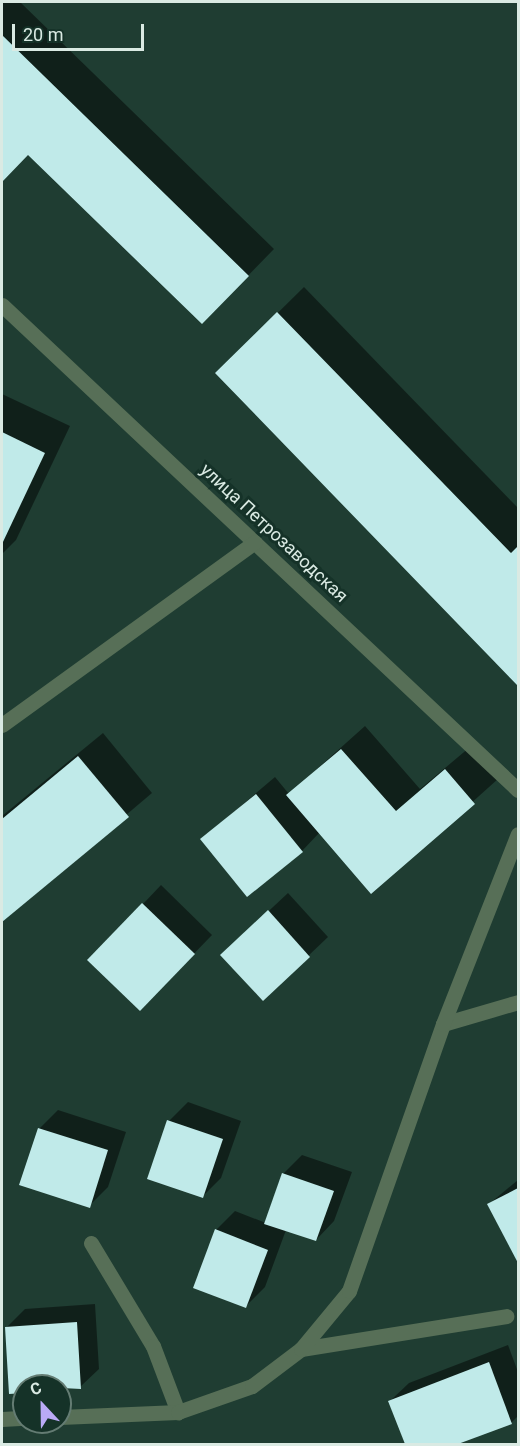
<!DOCTYPE html>
<meta charset="utf-8">
<style>
body{margin:0}
#map{position:relative;width:520px;height:1446px;overflow:hidden;background:#1f3d32;font-family:Roboto,sans-serif}
div>[style]{position:absolute}
.shadow>*{inset:0;background:#0007}
.building>*{inset:0;background:#c0eae9}
.minor>*{height:15px;margin:-7.5px;padding:0 7.5px;transform-origin:7.5px;border-radius:7.5px;background:#576f57}
span{translate:-50% -50%;white-space:nowrap;text-align:center;line-height:1.15;-webkit-text-stroke:6px #153228;paint-order:stroke}
.street-label{font-size:18px;color:#daeae3}
.frame{position:absolute;inset:0;border:3px solid #daeae3;pointer-events:none}
.north{position:absolute;left:12px;top:1374px;width:60px;height:60px;box-sizing:border-box;background:#153228;border:2px solid #647c73;border-radius:50%;rotate:338deg;font-size:16px;font-weight:700;line-height:24px;text-align:center;color:#daeae3}
.north::after{content:'';display:block;margin:auto;width:21px;height:27px;background:#baaaf6;clip-path:polygon(50% 0,100% 100%,50% 72%,0 100%)}
.scale{position:absolute;left:12px;top:24px;width:132px;height:27px;box-sizing:border-box;border:3px solid #daeae3;border-top:0;padding-left:8px;font-size:18px;line-height:21px;white-space:nowrap;color:#daeae3;-webkit-text-stroke:4px #153228;paint-order:stroke}
</style>
<div id="map">
<div class="shadow">
<div style="clip-path:polygon(2px 2px,20px 2px,274px 249px,228px 296px,28px 153px,2px 180px)"></div>
<div style="clip-path:polygon(304px 287px,518px 508px,517px 683px,243px 347px)"></div>
<div style="clip-path:polygon(2px 394px,70px 426px,16px 540px,2px 554px)"></div>
<div style="clip-path:polygon(365px 726px,420px 789px,470px 747px,498px 779px,372px 892px,320px 832px,302px 851px,202px 839px,275px 777px,289px 794px)"></div>
<div style="clip-path:polygon(103px 733px,152px 793px,2px 920px,2px 816px)"></div>
<div style="clip-path:polygon(161px 885px,212px 935px,158px 991px,143px 904px)"></div>
<div style="clip-path:polygon(288px 893px,328px 937px,263px 999px,241px 937px)"></div>
<div style="clip-path:polygon(188px 1102px,241px 1121px,221px 1178px,202px 1197px,169px 1121px)"></div>
<div style="clip-path:polygon(58px 1110px,126px 1132px,108px 1187px,89px 1206px,39px 1129px)"></div>
<div style="clip-path:polygon(302px 1155px,352px 1172px,334px 1221px,316px 1240px,286px 1230px,265px 1287px,246px 1306px,216px 1230px,235px 1211px,266px 1223px,283px 1174px)"></div>
<div style="clip-path:polygon(518px 1180px,518px 1260px,489px 1204px)"></div>
<div style="clip-path:polygon(95px 1304px,99px 1369px,80px 1387px,24px 1386px,24px 1391px,7px 1327px,25px 1309px)"></div>
<div style="clip-path:polygon(508px 1345px,518px 1372px,518px 1416px,512px 1422px,454px 1444px,406px 1444px,390px 1401px,409px 1383px)"></div>
</div>
<div class="building">
<div style="clip-path:polygon(2px 35px,249px 276px,202px 324px,28px 155px,2px 182px)"></div>
<div style="clip-path:polygon(277px 312px,511px 553px,518px 546px,517px 685px,215px 373px)"></div>
<div style="clip-path:polygon(2px 432px,45px 453px,2px 544px)"></div>
<div style="clip-path:polygon(341px 749px,396px 811px,445px 769px,475px 804px,371px 894px,286px 795px)"></div>
<div style="clip-path:polygon(78px 756px,129px 817px,2px 922px,2px 819px)"></div>
<div style="clip-path:polygon(256px 794px,303px 852px,247px 897px,200px 839px)"></div>
<div style="clip-path:polygon(142px 903px,195px 954px,140px 1011px,87px 960px)"></div>
<div style="clip-path:polygon(268px 910px,310px 957px,263px 1001px,220px 955px)"></div>
<div style="clip-path:polygon(167px 1120px,223px 1139px,203px 1198px,147px 1179px)"></div>
<div style="clip-path:polygon(38px 1128px,108px 1150px,90px 1208px,19px 1185px)"></div>
<div style="clip-path:polygon(282px 1173px,334px 1191px,316px 1241px,264px 1224px)"></div>
<div style="clip-path:polygon(518px 1188px,518px 1263px,487px 1204px)"></div>
<div style="clip-path:polygon(215px 1229px,268px 1250px,246px 1308px,193px 1288px)"></div>
<div style="clip-path:polygon(77px 1322px,81px 1389px,24px 1386px,24px 1393px,9px 1394px,5px 1327px)"></div>
<div style="clip-path:polygon(489px 1362px,512px 1424px,458px 1444px,405px 1444px,388px 1401px)"></div>
</div>
<div class="minor">
<div style="left:2px;top:305px;width:708px;rotate:43.23deg"></div>
<div style="left:2px;top:725px;width:312px;rotate:-35.9deg"></div>
<div style="left:443px;top:1024px;width:78px;rotate:-16.3deg"></div>
<div style="left:91px;top:1243px;width:120px;rotate:59deg"></div>
<div style="left:153px;top:1346px;width:71px;rotate:69.3deg"></div>
<div style="left:301px;top:1349px;width:208px;rotate:-9.1deg"></div>
<div style="left:60px;top:1417px;width:118px;rotate:-2.4deg"></div>
<div style="left:178px;top:1412px;width:78px;rotate:-19.4deg"></div>
<div style="left:252px;top:1386px;width:61px;rotate:-37.1deg"></div>
<div style="left:301px;top:1349px;width:75px;rotate:-50.4deg"></div>
<div style="left:349px;top:1291px;width:283px;rotate:-70.6deg"></div>
<div style="left:443px;top:1024px;width:204px;rotate:-68.5deg"></div>
<div style="left:2px;top:1419px;width:22px;rotate:-3deg"></div>
</div>
<div class="street-label">
<span style="left:274px;top:533px;rotate:43deg">улица Петрозаводская</span>
</div>
<div class="frame"></div>
<div class="north">С</div>
<div class="scale">20 m</div>
</div>
